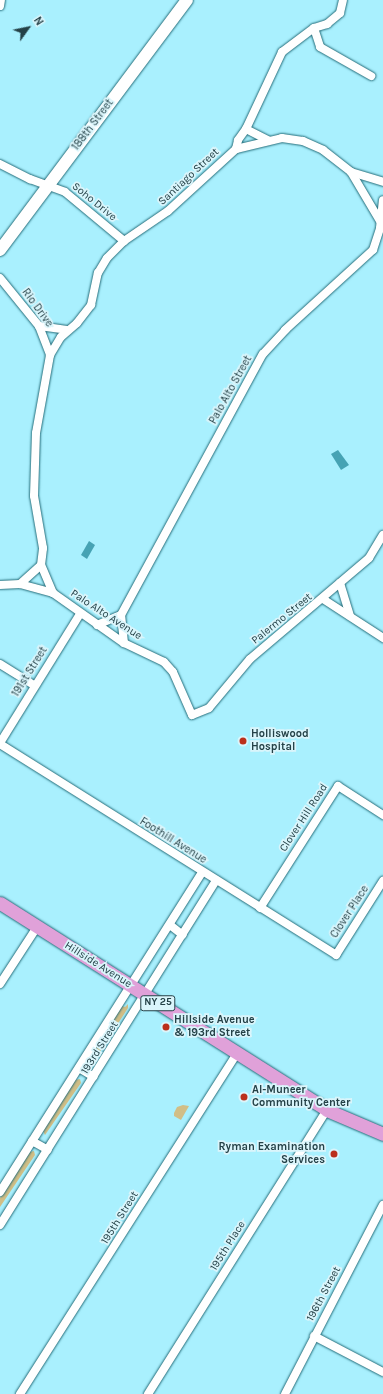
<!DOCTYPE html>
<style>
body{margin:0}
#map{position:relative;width:383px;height:1394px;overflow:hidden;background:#a9f0fe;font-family:Karla,sans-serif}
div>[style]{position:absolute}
.green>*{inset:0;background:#d1be86}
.water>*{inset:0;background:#46a3b4}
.roads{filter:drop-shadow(0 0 1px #256d7a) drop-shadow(0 0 1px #256d7a)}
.street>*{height:8px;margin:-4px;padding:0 4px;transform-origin:4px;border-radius:4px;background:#fff}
.secondary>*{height:12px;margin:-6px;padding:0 6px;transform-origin:6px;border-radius:6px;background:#fff}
.primary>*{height:13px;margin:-6.5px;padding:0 6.5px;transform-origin:6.5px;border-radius:6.5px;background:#e0a1d9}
.dots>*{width:11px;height:11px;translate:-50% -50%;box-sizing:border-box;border:2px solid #daf5fb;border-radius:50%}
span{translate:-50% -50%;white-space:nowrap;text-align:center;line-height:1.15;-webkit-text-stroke:3.5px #daf5fb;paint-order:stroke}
.shield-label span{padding:1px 3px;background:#daf5fb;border:1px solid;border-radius:3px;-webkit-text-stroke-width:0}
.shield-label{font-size:10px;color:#244147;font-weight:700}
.street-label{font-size:11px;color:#244147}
.poi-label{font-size:11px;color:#244147;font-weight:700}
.left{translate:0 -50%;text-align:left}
.right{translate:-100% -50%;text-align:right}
.north{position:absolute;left:8px;top:8px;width:40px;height:40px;-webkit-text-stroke:3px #daf5fb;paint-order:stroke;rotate:57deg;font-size:11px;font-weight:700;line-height:16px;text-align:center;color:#244147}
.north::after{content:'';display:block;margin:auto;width:14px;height:18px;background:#244147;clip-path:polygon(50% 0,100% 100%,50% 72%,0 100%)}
</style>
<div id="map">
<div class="green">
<div style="clip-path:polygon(128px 1004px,128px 1008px,94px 1061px,91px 1062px,89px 1058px,122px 1006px,125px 1007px)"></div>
<div style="clip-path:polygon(80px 1079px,81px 1083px,45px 1135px,43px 1131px,75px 1080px)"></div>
<div style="clip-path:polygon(183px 1105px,189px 1106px,181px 1120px,174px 1116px,174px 1113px,177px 1107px)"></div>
<div style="clip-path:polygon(34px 1151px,35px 1155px,0 1207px,0 1198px,30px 1152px)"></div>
</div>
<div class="water">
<div style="clip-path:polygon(338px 450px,349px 465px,341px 470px,331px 454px)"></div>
<div style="clip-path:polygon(89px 541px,95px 545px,87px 559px,81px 555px)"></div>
</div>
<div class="roads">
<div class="street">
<div style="left:0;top:6px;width:6px;rotate:-81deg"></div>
<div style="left:314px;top:28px;width:20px;rotate:72deg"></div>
<div style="left:320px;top:47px;width:59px;rotate:29.6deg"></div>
<div style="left:246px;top:129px;width:25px;rotate:27deg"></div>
<div style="left:236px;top:149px;width:47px;rotate:-13.4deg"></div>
<div style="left:282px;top:138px;width:21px;rotate:8deg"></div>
<div style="left:303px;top:141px;width:22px;rotate:24deg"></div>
<div style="left:323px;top:150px;width:36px;rotate:38deg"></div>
<div style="left:351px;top:172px;width:34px;rotate:17deg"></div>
<div style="left:0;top:164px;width:34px;rotate:27deg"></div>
<div style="left:30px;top:179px;width:37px;rotate:20deg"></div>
<div style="left:65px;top:192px;width:77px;rotate:39.7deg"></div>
<div style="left:351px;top:172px;width:57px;rotate:59.4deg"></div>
<div style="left:0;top:278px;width:62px;rotate:50.9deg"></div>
<div style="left:39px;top:326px;width:31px;rotate:69deg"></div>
<div style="left:39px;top:326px;width:28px;rotate:8deg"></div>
<div style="left:340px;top:583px;width:34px;rotate:73deg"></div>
<div style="left:20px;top:584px;width:28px;rotate:-42deg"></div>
<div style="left:0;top:585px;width:20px;rotate:-3deg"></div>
<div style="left:20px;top:584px;width:34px;rotate:15deg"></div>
<div style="left:53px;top:593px;width:87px;rotate:35.2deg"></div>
<div style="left:124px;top:643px;width:44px;rotate:25.4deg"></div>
<div style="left:164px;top:662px;width:13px;rotate:48deg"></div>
<div style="left:173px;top:672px;width:47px;rotate:66.2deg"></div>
<div style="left:192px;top:715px;width:18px;rotate:-22deg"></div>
<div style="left:209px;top:708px;width:64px;rotate:-50.1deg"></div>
<div style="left:250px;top:659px;width:156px;rotate:-40.3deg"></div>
<div style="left:369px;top:558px;width:27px;rotate:-59deg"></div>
<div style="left:53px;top:593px;width:30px;rotate:-113deg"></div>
<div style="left:41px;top:565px;width:17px;rotate:-83deg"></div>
<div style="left:43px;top:548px;width:53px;rotate:-99.8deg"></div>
<div style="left:34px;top:496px;width:63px;rotate:-88.2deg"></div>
<div style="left:36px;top:433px;width:79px;rotate:-79.8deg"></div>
<div style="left:50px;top:355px;width:21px;rotate:-59deg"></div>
<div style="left:61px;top:337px;width:21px;rotate:-41deg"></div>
<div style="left:77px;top:323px;width:23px;rotate:-52deg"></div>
<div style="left:91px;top:305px;width:33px;rotate:-78deg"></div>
<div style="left:98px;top:273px;width:17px;rotate:-59deg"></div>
<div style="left:107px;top:258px;width:24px;rotate:-45deg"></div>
<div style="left:124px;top:241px;width:53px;rotate:-34.3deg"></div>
<div style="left:168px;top:211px;width:92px;rotate:-42.4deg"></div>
<div style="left:236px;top:149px;width:9px;rotate:-77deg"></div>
<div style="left:238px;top:140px;width:14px;rotate:-54deg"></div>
<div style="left:246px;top:129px;width:85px;rotate:-64.9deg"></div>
<div style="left:282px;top:52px;width:40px;rotate:-37deg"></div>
<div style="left:314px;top:28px;width:14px;rotate:-17deg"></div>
<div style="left:327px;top:24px;width:17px;rotate:-40deg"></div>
<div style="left:340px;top:13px;width:13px;rotate:-77deg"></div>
<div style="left:323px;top:599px;width:72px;rotate:33deg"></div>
<div style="left:97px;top:625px;width:26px;rotate:-23deg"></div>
<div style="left:124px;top:643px;width:28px;rotate:-96deg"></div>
<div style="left:121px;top:615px;width:297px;rotate:-61.5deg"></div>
<div style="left:263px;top:354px;width:33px;rotate:-47deg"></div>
<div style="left:285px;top:330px;width:119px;rotate:-42.3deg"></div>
<div style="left:373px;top:250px;width:23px;rotate:-72deg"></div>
<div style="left:380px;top:228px;width:28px;rotate:-84deg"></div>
<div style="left:0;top:664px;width:40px;rotate:32deg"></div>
<div style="left:0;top:743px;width:152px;rotate:-58.2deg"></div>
<div style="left:0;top:744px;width:397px;rotate:32.1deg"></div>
<div style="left:336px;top:955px;width:88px;rotate:-57.6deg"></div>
<div style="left:260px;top:908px;width:145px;rotate:-57.4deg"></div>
<div style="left:338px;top:786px;width:54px;rotate:32.8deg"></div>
<div style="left:170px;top:925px;width:16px;rotate:38deg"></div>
<div style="left:0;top:984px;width:68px;rotate:-57deg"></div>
<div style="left:79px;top:1068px;width:17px;rotate:31deg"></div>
<div style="left:32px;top:1141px;width:18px;rotate:29deg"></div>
<div style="left:0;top:1192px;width:378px;rotate:-57.7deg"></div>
<div style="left:0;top:1225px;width:407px;rotate:-57.9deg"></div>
<div style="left:314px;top:1336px;width:78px;rotate:27.6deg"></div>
<div style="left:20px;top:1394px;width:403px;rotate:-57.5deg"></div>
<div style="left:148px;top:1394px;width:336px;rotate:-57.8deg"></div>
<div style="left:285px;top:1394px;width:213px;rotate:-62.6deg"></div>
</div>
<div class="secondary">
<div style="left:0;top:250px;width:312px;rotate:-53.2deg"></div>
</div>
<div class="primary">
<div style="left:0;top:903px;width:387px;rotate:32.3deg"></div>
<div style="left:327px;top:1110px;width:61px;rotate:23.2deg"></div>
</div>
</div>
<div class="dots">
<div style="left:243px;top:741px;background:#bb2f1a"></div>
<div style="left:166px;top:1027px;background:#bb2f1a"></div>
<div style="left:244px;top:1097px;background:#bb2f1a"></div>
<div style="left:334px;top:1154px;background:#bb2f1a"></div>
</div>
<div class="shield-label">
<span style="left:158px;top:1003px">NY 25</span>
</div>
<div class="street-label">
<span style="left:93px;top:125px;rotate:-53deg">188th Street</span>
<span style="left:189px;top:177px;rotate:-43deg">Santiago Street</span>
<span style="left:94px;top:202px;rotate:39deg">Soho Drive</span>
<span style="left:37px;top:308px;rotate:54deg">Rio Drive</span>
<span style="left:231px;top:390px;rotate:-61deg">Palo Alto Street</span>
<span style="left:106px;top:615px;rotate:33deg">Palo Alto Avenue</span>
<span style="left:282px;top:619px;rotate:-39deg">Palermo Street</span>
<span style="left:30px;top:672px;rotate:-58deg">191st Street</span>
<span style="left:304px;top:818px;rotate:-57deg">Clover Hill Road</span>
<span style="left:173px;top:841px;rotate:32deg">Foothill Avenue</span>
<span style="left:350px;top:912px;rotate:-57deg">Clover Place</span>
<span style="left:98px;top:965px;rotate:32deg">Hillside Avenue</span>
<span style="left:100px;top:1048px;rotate:-58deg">193rd Street</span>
<span style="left:120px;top:1218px;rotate:-58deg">195th Street</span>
<span style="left:228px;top:1246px;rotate:-58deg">195th Place</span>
<span style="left:324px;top:1294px;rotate:-62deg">196th Street</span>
</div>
<div class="poi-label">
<span class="left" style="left:251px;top:741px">Holliswood<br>Hospital</span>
<span class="left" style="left:174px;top:1027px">Hillside Avenue<br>&amp; 193rd Street</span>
<span class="left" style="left:252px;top:1097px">Al-Muneer<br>Community Center</span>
<span class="right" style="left:325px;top:1154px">Ryman Examination<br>Services</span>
</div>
<div class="north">N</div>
</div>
